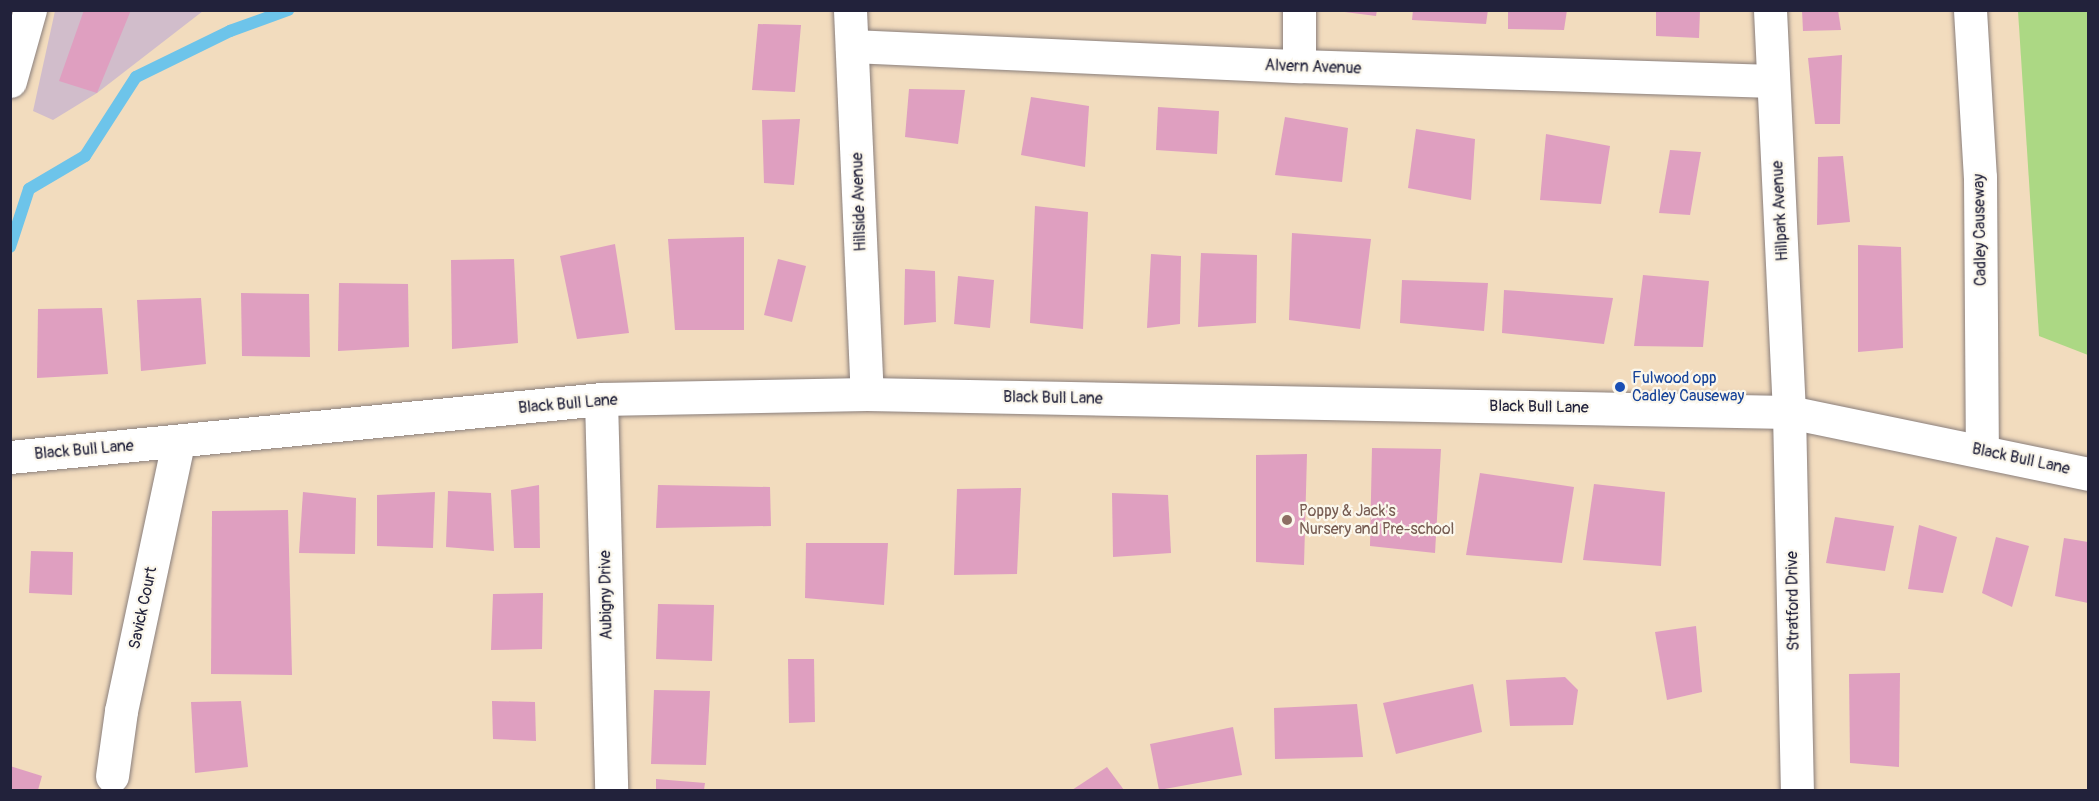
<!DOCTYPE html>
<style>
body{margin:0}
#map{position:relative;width:2099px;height:801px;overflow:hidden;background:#f2dcbe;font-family:Pangolin,sans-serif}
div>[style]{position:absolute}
.industrial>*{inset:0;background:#d1bdcb}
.green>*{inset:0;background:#acd884}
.stream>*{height:12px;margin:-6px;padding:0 6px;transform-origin:6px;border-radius:6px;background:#6dc4ea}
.building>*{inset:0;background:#df9fc0}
.roads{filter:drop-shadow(0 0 2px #8a7f7c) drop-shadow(0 0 2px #8a7f7c)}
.minor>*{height:33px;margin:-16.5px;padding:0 16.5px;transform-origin:16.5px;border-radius:16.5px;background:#fff}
.tertiary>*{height:33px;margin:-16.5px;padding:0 16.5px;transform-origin:16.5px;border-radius:16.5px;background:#fff}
.dots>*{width:16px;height:16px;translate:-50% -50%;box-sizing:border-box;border:3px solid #fbf7ec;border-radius:50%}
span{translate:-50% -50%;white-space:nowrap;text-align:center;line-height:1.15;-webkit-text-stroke:4.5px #fbf7ec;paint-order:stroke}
.street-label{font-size:16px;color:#22223b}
.transit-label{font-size:16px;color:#164399}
.left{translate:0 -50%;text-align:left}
.education-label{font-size:16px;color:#785e54}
.frame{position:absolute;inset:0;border:12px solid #22223b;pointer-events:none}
</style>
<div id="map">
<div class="industrial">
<div style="clip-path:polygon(55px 11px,203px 11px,97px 93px,53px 120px,33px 111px)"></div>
</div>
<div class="green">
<div style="clip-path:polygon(2018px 11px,2088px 11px,2088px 355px,2039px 336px)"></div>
</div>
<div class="stream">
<div style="left:10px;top:247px;width:61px;rotate:-71.9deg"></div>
<div style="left:29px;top:189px;width:65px;rotate:-30.5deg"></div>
<div style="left:85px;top:156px;width:94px;rotate:-57.2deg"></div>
<div style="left:136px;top:77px;width:105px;rotate:-26.1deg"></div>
<div style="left:230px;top:31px;width:62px;rotate:-19.9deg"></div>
</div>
<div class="building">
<div style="clip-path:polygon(84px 10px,131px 10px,97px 93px,59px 81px)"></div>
<div style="clip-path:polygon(1329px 10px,1377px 10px,1376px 16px)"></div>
<div style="clip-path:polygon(1413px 10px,1488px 10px,1486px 24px,1412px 20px)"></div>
<div style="clip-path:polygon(1508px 10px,1567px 10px,1564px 30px,1508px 29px)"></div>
<div style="clip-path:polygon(1656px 10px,1700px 10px,1699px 38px,1656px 36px)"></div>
<div style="clip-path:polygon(1802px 10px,1838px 10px,1841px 30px,1803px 31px)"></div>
<div style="clip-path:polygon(758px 24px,801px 25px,795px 92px,752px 90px)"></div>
<div style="clip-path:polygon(1842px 55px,1840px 124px,1815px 124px,1808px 58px)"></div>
<div style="clip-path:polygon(909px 89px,965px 90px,958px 144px,905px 137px)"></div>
<div style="clip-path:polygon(1031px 97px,1089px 106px,1085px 167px,1021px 155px)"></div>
<div style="clip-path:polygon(1158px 107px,1219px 111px,1217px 154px,1156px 150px)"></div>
<div style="clip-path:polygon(1285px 117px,1348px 128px,1342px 182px,1275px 175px)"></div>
<div style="clip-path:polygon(800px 119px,794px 185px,764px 183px,762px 120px)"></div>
<div style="clip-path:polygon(1416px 129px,1475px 139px,1471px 200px,1408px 188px)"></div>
<div style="clip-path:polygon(1546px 134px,1610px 146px,1601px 204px,1540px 200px)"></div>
<div style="clip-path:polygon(1670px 150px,1701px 152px,1690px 215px,1659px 213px)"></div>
<div style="clip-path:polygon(1843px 156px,1850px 222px,1817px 225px,1818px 157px)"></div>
<div style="clip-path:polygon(1035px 206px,1088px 212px,1083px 329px,1030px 323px)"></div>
<div style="clip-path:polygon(1292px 233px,1371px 239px,1360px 329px,1289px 320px)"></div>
<div style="clip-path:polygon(744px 237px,744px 330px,675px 330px,668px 239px)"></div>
<div style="clip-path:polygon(615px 244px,629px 333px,577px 339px,560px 256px)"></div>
<div style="clip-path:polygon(1858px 245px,1901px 247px,1903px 348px,1858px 352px)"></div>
<div style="clip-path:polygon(1201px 253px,1257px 255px,1256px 323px,1198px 327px)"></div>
<div style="clip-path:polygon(1151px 254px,1181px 256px,1180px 324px,1147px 328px)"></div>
<div style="clip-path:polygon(514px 259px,518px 343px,452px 349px,451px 260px)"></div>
<div style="clip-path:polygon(778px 259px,806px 266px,792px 322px,764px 315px)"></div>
<div style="clip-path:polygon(905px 269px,935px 271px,936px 322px,904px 325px)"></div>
<div style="clip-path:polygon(1643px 275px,1709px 281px,1703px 347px,1634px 346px)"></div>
<div style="clip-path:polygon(958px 276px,994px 280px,990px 328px,954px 324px)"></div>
<div style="clip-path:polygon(1402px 280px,1488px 283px,1484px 331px,1400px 323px)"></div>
<div style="clip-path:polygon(339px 283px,408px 284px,409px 347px,338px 351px)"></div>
<div style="clip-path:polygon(1504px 290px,1613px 298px,1604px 344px,1502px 333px)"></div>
<div style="clip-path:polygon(241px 293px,309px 294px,310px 357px,242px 356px)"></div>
<div style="clip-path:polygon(201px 298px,206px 364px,141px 371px,137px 300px)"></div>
<div style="clip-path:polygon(102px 308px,108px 374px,37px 378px,38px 309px)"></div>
<div style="clip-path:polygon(1372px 448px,1441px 449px,1435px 553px,1370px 546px)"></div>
<div style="clip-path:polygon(1307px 454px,1304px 565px,1256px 562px,1256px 455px)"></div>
<div style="clip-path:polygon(1480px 473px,1574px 487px,1562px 563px,1466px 555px)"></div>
<div style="clip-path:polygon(1594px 484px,1665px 492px,1661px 566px,1583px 560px)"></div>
<div style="clip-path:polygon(539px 485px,540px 548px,514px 548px,511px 490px)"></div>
<div style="clip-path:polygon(658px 485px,770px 487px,771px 526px,656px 528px)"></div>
<div style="clip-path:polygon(1021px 488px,1017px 574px,954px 575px,957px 489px)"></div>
<div style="clip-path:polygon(448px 491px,491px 493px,494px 551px,446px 547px)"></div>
<div style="clip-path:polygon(303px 492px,356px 498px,355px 554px,299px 553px)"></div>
<div style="clip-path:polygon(435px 492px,433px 548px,377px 546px,377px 495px)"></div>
<div style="clip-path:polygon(1112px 493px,1168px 495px,1171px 553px,1113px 557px)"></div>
<div style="clip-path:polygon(288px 510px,292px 675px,211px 674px,212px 511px)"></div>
<div style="clip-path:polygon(1835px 517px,1894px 526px,1885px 571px,1826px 563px)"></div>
<div style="clip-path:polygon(1919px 525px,1957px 537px,1943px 593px,1908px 589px)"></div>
<div style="clip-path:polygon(1996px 537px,2029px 546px,2012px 607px,1982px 593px)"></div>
<div style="clip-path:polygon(2064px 538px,2088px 542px,2088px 603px,2055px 596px)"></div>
<div style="clip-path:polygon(806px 543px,888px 543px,884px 605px,805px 598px)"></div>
<div style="clip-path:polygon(31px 551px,73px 552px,72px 595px,29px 593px)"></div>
<div style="clip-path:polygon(543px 593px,542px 649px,491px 650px,493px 594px)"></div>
<div style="clip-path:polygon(658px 604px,714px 605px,712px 661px,656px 659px)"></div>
<div style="clip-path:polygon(1696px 626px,1702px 692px,1667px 700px,1655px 632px)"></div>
<div style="clip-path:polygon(788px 659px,814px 659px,815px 722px,789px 723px)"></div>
<div style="clip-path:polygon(1900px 673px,1899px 767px,1850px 763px,1849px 674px)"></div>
<div style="clip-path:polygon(1565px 677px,1578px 690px,1573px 725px,1510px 726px,1506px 680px)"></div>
<div style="clip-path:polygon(1473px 684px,1482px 732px,1396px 754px,1383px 703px)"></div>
<div style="clip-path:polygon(654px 690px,710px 691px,706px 765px,651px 764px)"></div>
<div style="clip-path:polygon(241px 701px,248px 767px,195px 773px,191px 702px)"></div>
<div style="clip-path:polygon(492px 701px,535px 702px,536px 741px,493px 739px)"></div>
<div style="clip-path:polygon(1357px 704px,1363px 757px,1275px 759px,1274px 708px)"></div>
<div style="clip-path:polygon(1233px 727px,1242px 775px,1159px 790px,1150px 744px)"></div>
<div style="clip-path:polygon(10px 766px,42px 776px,38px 790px,10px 790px)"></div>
<div style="clip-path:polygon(1107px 767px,1124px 790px,1072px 790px)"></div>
<div style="clip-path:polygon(656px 779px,705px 783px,704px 790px,656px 790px)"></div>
</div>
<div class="roads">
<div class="minor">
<div style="left:850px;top:10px;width:384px;rotate:87.5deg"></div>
<div style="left:1770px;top:10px;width:402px;rotate:87.3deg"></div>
<div style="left:1789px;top:412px;width:378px;rotate:88.8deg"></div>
<div style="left:852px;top:46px;width:447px;rotate:2.6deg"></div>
<div style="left:1299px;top:66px;width:474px;rotate:1.8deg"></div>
<div style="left:1299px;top:66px;width:56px;rotate:-90deg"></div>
<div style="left:10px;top:81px;width:74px;rotate:-74.3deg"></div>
<div style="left:601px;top:399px;width:391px;rotate:88.5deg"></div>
<div style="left:112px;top:776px;width:66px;rotate:-82.1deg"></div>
<div style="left:121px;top:711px;width:275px;rotate:-78deg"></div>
</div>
<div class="tertiary">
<div style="left:1970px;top:10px;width:167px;rotate:86.6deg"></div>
<div style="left:1980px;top:177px;width:274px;rotate:89.6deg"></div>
<div style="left:10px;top:457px;width:594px;rotate:-5.6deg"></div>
<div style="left:601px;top:399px;width:266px;rotate:-1.1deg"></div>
<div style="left:867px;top:394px;width:922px;rotate:1.12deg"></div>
<div style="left:1789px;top:412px;width:305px;rotate:11.7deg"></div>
</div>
</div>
<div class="dots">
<div style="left:1620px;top:387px;background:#1a4fb4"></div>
<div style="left:1287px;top:520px;background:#8d6e63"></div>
</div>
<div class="street-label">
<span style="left:1313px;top:67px;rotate:2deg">Alvern Avenue</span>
<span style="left:859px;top:202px;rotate:-92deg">Hillside Avenue</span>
<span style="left:1780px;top:211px;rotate:-93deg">Hillpark Avenue</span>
<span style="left:1980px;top:230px;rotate:-91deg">Cadley Causeway</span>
<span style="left:1053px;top:398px;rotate:1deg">Black Bull Lane</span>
<span style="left:568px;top:404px;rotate:-5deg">Black Bull Lane</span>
<span style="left:1539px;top:407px;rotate:1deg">Black Bull Lane</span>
<span style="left:84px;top:450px;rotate:-5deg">Black Bull Lane</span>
<span style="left:2021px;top:459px;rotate:12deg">Black Bull Lane</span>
<span style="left:606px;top:595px;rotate:-91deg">Aubigny Drive</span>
<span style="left:1793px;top:601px;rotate:-91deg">Stratford Drive</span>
<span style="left:143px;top:608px;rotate:-78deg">Savick Court</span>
</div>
<div class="transit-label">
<span class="left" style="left:1632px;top:387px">Fulwood opp<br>Cadley Causeway</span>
</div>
<div class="education-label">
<span class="left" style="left:1299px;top:520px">Poppy &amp; Jack's<br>Nursery and Pre-school</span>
</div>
<div class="frame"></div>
</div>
